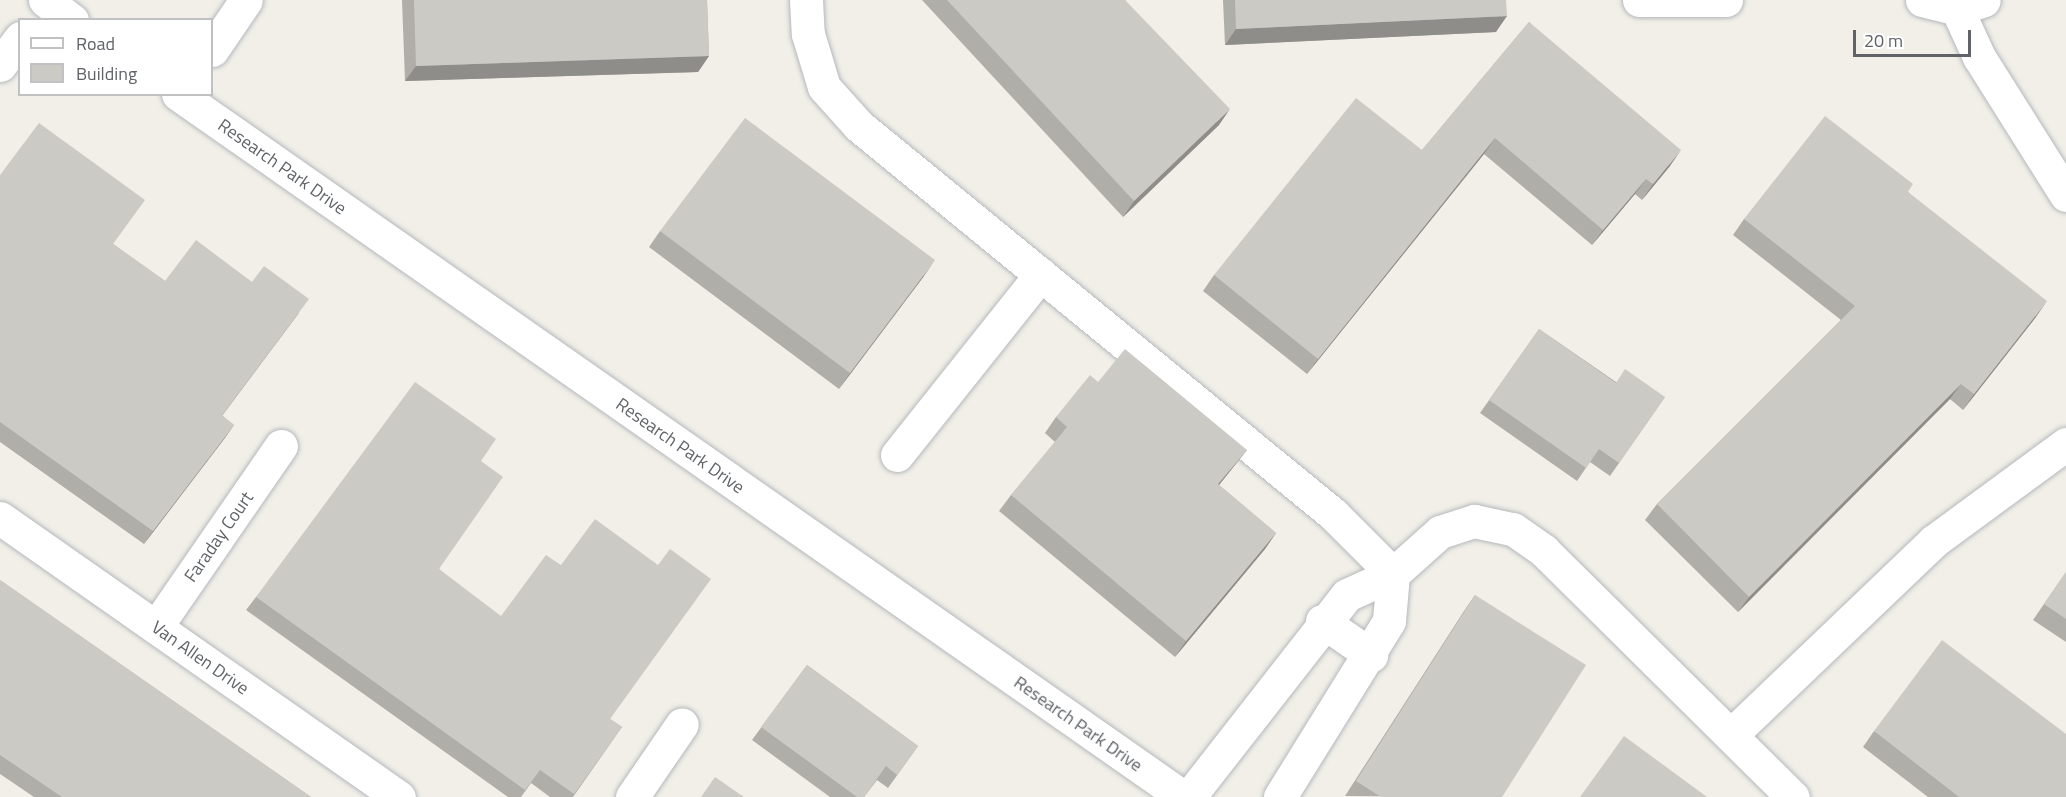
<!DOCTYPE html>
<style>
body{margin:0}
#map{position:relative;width:2066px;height:797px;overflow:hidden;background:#f1efe8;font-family:"Titillium Web",sans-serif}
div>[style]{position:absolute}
.roads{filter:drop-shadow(0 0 2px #b5b8bc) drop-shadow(0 0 2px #b5b8bc)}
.minor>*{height:33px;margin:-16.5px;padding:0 16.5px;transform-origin:16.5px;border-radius:16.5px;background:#fff}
.wall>*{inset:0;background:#afaea9}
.shaded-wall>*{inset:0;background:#8f8d8a}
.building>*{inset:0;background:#cccac5}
span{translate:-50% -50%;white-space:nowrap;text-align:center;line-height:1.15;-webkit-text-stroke:4.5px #fff;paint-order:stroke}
.street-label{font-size:18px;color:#5f6368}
.legend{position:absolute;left:18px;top:18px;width:195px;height:78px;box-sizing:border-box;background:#fff;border:2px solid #bfc1c3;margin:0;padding:8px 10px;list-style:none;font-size:18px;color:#5f6368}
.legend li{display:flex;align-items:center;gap:12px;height:30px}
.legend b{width:30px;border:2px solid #bfc1c3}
.scale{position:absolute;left:1853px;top:30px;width:118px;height:27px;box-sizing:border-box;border:3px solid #5f6368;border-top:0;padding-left:8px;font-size:18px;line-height:21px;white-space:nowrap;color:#5f6368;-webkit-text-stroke:4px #fff;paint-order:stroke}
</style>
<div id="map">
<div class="roads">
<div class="minor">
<div style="left:45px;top:0;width:34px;rotate:37deg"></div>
<div style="left:806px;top:0;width:34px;rotate:87deg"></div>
<div style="left:808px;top:34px;width:55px;rotate:73.2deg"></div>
<div style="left:824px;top:87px;width:52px;rotate:48.1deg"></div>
<div style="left:859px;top:126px;width:613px;rotate:39.3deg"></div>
<div style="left:1333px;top:514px;width:85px;rotate:45deg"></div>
<div style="left:1393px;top:574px;width:47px;rotate:94.9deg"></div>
<div style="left:1389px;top:621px;width:207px;rotate:121.8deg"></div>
<div style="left:1639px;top:0;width:87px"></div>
<div style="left:1922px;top:0;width:36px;rotate:14deg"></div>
<div style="left:1957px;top:9px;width:53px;rotate:65.4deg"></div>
<div style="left:1979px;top:57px;width:163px;rotate:57.8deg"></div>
<div style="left:1957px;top:9px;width:28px;rotate:-18deg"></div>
<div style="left:212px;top:50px;width:60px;rotate:-55.8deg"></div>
<div style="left:0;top:65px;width:34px;rotate:-53deg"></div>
<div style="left:178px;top:94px;width:1226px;rotate:34.97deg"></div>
<div style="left:897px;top:455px;width:231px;rotate:-51.5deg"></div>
<div style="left:0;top:518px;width:487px;rotate:35deg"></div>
<div style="left:1322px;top:621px;width:60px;rotate:34.8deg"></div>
<div style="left:156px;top:627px;width:220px;rotate:-55.4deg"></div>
<div style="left:1731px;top:735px;width:281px;rotate:-43.7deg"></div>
<div style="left:1934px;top:541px;width:164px;rotate:-36.3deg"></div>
<div style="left:632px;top:797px;width:88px;rotate:-55.6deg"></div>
<div style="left:1189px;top:797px;width:256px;rotate:-52deg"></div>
<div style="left:1347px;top:595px;width:51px;rotate:-24.5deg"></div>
<div style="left:1393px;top:574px;width:63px;rotate:-41.8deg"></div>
<div style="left:1440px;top:532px;width:36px;rotate:-18deg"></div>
<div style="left:1474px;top:521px;width:40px;rotate:12deg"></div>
<div style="left:1513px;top:529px;width:38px;rotate:35deg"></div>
<div style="left:1544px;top:551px;width:350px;rotate:44.7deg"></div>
</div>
</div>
<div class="wall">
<div style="clip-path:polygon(402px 0,707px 0,709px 56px,698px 72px,405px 81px)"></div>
<div style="clip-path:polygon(922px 0,1125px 0,1219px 125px,1123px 217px)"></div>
<div style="clip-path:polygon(1223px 0,1506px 0,1496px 32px,1225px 45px)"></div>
<div style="clip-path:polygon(1529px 22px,1670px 166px,1642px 200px,1635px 194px,1592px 245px,1484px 154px,1307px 374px,1203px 291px,1214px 275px,1422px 150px)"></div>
<div style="clip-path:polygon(0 175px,113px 244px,165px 281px,252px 282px,299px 313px,222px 416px,234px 425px,144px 544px,0 442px)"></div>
<div style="clip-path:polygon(1908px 192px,2036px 317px,1963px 410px,1950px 399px,1738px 612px,1645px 520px,1657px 504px,1841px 320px,1733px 235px,1744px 219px)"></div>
<div style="clip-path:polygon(660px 231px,924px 276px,839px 389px,649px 247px)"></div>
<div style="clip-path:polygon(1539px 329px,1616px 382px,1665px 397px,1610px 476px,1590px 462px,1577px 481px,1480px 413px)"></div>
<div style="clip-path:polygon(1098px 382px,1247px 450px,1219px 485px,1276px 533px,1265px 549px,1175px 657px,999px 511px,1011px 495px,1055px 442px,1045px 433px,1056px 417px)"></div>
<div style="clip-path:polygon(481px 461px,439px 569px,610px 719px,622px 727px,573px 797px,550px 797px,531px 783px,521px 797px,508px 797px,246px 610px,256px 597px)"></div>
<div style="clip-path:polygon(2066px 572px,2066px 642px,2033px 620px)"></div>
<div style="clip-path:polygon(0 580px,311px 797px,34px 797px,0 774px)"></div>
<div style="clip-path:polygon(1475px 595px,1502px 797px,1345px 796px,1464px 611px)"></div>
<div style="clip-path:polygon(807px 665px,918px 746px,888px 788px,877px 780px,864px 797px,830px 797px,752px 740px)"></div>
<div style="clip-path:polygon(1874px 731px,2066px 797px,1928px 797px,1863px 747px)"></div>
</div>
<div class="shaded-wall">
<div style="clip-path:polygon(1507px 16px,1496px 32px,1225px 45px,1236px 29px)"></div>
<div style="clip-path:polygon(709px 56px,698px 72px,405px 81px,416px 66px)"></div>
<div style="clip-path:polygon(1230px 109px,1219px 125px,1123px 217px,1134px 201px)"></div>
<div style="clip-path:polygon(1495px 138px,1484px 154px,1307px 374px,1318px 359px)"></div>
<div style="clip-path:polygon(1681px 150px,1670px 166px,1642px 200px,1653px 184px)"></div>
<div style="clip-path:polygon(1646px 179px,1635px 194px,1592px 245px,1603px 230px)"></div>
<div style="clip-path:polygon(935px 260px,924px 276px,839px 389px,850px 373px)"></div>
<div style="clip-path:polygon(2047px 301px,2036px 317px,1963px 410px,1974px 394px)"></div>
<div style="clip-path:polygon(1961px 384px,1950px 399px,1738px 612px,1749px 597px)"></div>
<div style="clip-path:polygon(234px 425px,225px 438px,144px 544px,153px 531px)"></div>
<div style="clip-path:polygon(1247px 450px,1207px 500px,1218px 484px)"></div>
<div style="clip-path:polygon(1276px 533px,1265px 549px,1175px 657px,1186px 641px)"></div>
</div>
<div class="building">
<div style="clip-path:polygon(414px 0,707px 0,709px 56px,416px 66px)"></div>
<div style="clip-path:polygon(947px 0,1125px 0,1230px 109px,1134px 201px)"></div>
<div style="clip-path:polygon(1235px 0,1506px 0,1507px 16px,1236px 29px)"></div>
<div style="clip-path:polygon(1529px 22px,1681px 150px,1653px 184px,1646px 179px,1603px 230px,1495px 138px,1318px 359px,1214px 275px,1356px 98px,1422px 150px)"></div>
<div style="clip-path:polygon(1825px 116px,1913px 184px,1908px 192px,2047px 301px,1974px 394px,1961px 384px,1749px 597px,1657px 504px,1855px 306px,1744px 219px)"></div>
<div style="clip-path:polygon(745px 118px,935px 260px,850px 373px,660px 231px)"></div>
<div style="clip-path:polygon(39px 123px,145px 200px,113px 244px,165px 281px,196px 240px,252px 282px,264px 266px,309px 299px,222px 415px,234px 425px,153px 531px,0 422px,0 175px)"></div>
<div style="clip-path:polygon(1539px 329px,1616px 383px,1625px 369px,1665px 397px,1619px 463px,1599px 449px,1586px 468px,1489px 400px)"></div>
<div style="clip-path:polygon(1125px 349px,1247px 450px,1218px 484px,1276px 533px,1186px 641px,1011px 495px,1067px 427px,1056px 417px,1090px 375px,1098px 382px)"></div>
<div style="clip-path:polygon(415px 382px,496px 439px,481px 461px,503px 477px,439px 569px,501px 616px,546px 555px,561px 565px,595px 519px,658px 565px,670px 549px,711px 579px,610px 719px,622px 727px,574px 794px,540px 770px,525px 790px,256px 597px)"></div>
<div style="clip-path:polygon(2066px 572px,2066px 619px,2044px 604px)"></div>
<div style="clip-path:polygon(0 580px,311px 797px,62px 797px,0 755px)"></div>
<div style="clip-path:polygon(1475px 595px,1586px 665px,1502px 797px,1381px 797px,1356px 781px)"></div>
<div style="clip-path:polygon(1942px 640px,2066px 734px,2066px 797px,1959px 797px,1874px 731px)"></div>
<div style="clip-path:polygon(807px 665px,918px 746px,897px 775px,886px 766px,864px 797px,857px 797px,761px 727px)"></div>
<div style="clip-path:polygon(1624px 736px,1707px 797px,1580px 797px)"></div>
<div style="clip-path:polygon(715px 777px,744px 797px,701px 797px)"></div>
</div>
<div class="street-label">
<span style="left:282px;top:167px;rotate:35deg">Research Park Drive</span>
<span style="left:680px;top:446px;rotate:35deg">Research Park Drive</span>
<span style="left:219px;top:537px;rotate:-55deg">Faraday Court</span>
<span style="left:200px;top:658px;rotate:35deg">Van Allen Drive</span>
<span style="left:1078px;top:724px;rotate:35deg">Research Park Drive</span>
</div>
<ul class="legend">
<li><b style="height:8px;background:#fff"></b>Road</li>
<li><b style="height:16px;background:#cccac5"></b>Building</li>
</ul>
<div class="scale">20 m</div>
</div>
